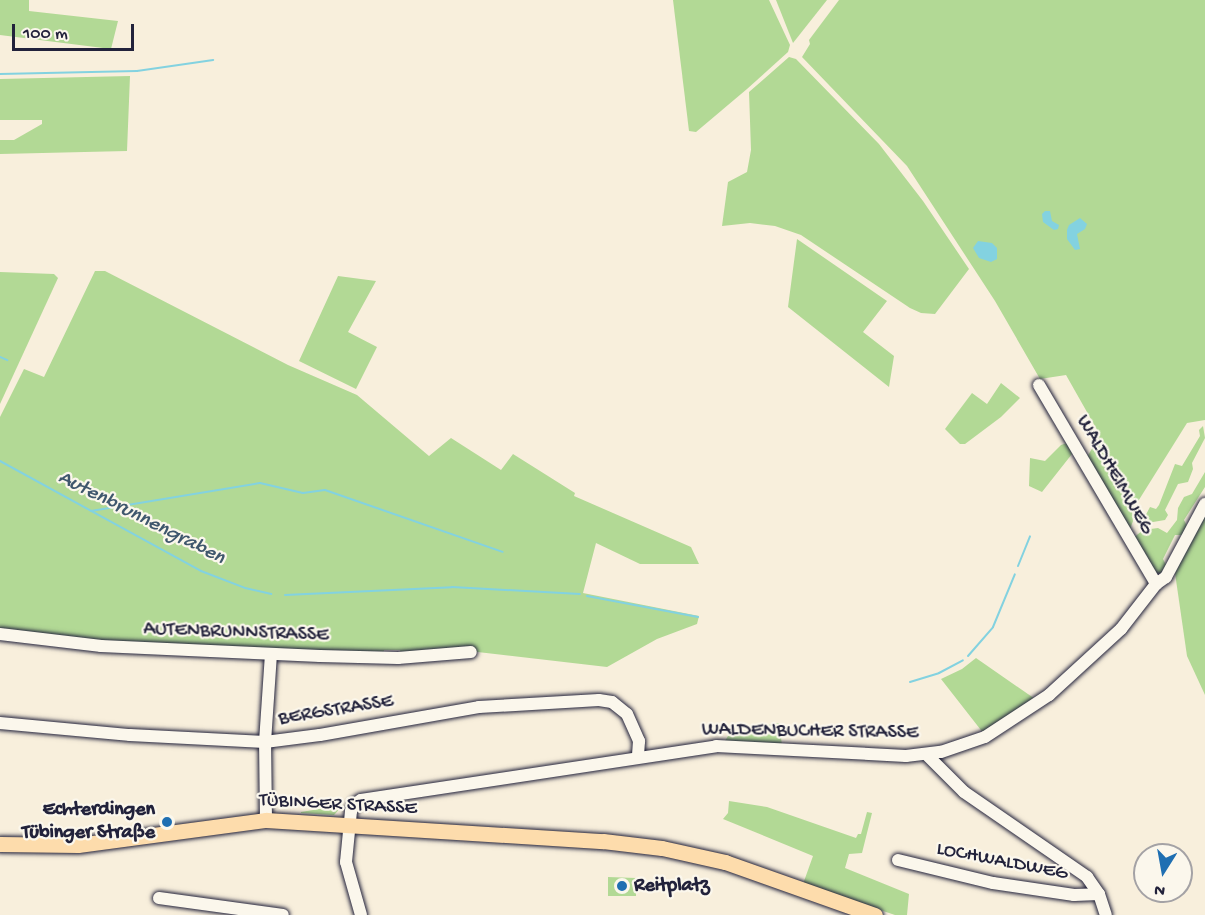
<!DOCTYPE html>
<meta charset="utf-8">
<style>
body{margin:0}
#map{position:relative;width:1205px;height:915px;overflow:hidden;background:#f8efdc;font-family:"Gochi Hand",sans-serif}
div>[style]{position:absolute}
.green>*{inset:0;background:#b2d995}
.water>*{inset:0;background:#83d2e0}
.stream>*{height:2px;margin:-1px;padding:0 1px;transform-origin:1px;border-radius:1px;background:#83d2e0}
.roads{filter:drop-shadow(0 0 2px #22223b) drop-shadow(0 0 2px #22223b)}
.minor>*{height:12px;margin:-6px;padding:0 6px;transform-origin:6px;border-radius:6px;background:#fbf7ec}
.major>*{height:15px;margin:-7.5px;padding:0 7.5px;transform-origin:7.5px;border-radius:7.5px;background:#fddcac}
.dots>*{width:16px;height:16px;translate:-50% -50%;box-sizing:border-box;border:3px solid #fbf7ec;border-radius:50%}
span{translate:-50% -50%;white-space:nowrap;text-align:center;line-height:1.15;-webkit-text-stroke:4.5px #fbf7ec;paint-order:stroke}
.street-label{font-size:20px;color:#22223b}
.poi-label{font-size:20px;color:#22223b;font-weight:700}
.right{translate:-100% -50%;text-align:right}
.left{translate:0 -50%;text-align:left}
.water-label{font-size:21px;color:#3f576d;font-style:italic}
.north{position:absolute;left:1133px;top:843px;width:60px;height:60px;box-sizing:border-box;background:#fbf7ec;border:2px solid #a4a2a5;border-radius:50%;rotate:191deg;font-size:16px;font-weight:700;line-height:24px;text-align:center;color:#22223b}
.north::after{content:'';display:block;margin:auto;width:21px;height:27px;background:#1f6fb2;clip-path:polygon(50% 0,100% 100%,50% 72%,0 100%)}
.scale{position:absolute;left:12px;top:24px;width:122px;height:27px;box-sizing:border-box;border:3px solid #22223b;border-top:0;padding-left:8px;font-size:18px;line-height:21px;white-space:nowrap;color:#22223b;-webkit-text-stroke:4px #fbf7ec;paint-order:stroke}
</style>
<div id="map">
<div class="green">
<div style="clip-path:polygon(0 0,29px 0,29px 11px,118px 21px,111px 49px,0 35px)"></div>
<div style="clip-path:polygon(673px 0,769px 0,790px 45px,788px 52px,747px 89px,696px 132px,689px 131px)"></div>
<div style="clip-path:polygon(776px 0,827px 0,793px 43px)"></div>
<div style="clip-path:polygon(839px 0,1205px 0,1205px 420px,1187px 423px,1132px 511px,1133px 521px,1129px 532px,1087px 457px,1100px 435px,1066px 375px,1040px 379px,995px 301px,907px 166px,802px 57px,810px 44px,809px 40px)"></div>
<div style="clip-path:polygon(789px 57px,796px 59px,879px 144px,923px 201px,969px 269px,935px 314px,921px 313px,910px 308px,801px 235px,775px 226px,750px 223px,722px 226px,728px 182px,747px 172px,751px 150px,749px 92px)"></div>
<div style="clip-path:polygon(130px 76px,127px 151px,0 154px,0 140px,14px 140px,42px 124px,42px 120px,0 120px,0 79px)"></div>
<div style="clip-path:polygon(797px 239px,887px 301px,863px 332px,894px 356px,889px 387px,788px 307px)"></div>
<div style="clip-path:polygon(95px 271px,105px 271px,288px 365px,357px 395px,429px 456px,451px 438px,501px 470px,513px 454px,575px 493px,574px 496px,691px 547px,699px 564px,640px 564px,596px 543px,583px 593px,699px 616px,697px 624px,657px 639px,607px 667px,469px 651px,401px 655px,400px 650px,384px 650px,383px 655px,146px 646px,0 631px,0 417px,24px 369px,44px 377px)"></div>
<div style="clip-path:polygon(0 272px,54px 274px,58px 278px,0 404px)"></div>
<div style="clip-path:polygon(338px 276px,376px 281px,348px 332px,377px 347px,356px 389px,299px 361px)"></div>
<div style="clip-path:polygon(1001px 383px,1020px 398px,1001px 417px,965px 444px,960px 444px,945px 429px,972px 393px,987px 404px)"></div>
<div style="clip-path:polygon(1203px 426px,1205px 438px,1192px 463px,1193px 469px,1188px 482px,1178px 484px,1165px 510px,1168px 515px,1165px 520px,1141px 524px,1150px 507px,1156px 509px,1159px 505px,1175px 464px,1182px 466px,1200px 436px,1199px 430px)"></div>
<div style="clip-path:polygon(1067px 443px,1072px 454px,1042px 492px,1029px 486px,1030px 458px,1045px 461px,1061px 445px)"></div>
<div style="clip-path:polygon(1205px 472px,1205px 487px,1184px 520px,1187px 526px,1182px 535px,1175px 535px,1163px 559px,1166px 565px,1161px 573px,1154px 573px,1132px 539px,1143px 530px,1158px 528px,1167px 533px,1177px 520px,1178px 508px,1184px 497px,1192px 494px)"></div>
<div style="clip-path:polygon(1205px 510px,1205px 695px,1187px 656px,1175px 573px,1181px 555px)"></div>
<div style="clip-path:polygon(976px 658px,1038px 701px,984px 734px,941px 679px,962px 669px)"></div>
<div style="clip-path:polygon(779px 723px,782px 745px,725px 741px,728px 736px,751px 728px)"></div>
<div style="clip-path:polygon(729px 801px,767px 807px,856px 838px,858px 834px,861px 834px,867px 812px,872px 813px,862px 853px,849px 854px,845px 868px,909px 894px,907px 915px,895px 915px,803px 884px,813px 856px,723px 819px,728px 813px)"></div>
<div style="clip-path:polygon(343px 805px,334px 815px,301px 813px,301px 812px)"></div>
<div style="clip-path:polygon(608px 877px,636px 878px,636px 896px,608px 896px)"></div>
</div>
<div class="water">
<div style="clip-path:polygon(1045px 211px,1050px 211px,1052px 221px,1059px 225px,1058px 229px,1054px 230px,1043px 222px,1042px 214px)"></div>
<div style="clip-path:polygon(1080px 218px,1087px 224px,1085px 229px,1077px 234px,1080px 249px,1075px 250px,1067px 239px,1067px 230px,1069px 225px)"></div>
<div style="clip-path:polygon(978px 241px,992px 243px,997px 248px,997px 259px,991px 262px,979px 258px,973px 248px)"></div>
</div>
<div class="stream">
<div style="left:0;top:74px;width:137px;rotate:-1.3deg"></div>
<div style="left:137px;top:71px;width:77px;rotate:-8.2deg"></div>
<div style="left:0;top:357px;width:8px;rotate:23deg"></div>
<div style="left:0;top:461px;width:229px;rotate:28.7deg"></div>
<div style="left:201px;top:571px;width:47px;rotate:21.1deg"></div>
<div style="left:245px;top:588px;width:27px;rotate:13deg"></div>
<div style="left:91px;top:511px;width:171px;rotate:-9.4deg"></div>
<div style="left:260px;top:483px;width:44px;rotate:13.1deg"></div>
<div style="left:303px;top:493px;width:22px;rotate:-8deg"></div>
<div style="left:325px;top:490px;width:188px;rotate:19.2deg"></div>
<div style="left:1018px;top:566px;width:32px;rotate:-68deg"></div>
<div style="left:285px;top:595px;width:167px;rotate:-2.7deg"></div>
<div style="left:452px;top:587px;width:128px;rotate:3.1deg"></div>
<div style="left:587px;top:596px;width:113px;rotate:10.7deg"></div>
<div style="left:968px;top:656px;width:38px;rotate:-49deg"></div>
<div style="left:993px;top:627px;width:57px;rotate:-67.5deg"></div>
<div style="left:910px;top:682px;width:30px;rotate:-17deg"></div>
<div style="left:939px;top:673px;width:27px;rotate:-28deg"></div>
</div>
<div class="roads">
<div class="minor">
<div style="left:1039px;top:385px;width:231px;rotate:59.5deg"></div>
<div style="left:0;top:634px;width:102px;rotate:6.8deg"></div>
<div style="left:101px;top:646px;width:219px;rotate:2.6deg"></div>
<div style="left:320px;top:656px;width:78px;rotate:1.5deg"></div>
<div style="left:398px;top:658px;width:73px;rotate:-4.7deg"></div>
<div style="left:0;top:723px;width:131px;rotate:5.3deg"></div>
<div style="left:130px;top:735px;width:135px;rotate:3deg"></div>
<div style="left:265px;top:742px;width:55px;rotate:-7.3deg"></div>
<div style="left:320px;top:735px;width:161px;rotate:-10deg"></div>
<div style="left:479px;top:707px;width:120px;rotate:-3.3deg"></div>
<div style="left:599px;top:700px;width:13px;rotate:9deg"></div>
<div style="left:612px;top:702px;width:19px;rotate:39deg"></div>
<div style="left:627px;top:714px;width:30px;rotate:66deg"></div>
<div style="left:639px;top:741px;width:16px;rotate:94deg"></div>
<div style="left:927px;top:755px;width:52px;rotate:45deg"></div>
<div style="left:964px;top:792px;width:150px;rotate:34.6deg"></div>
<div style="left:1087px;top:877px;width:21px;rotate:55deg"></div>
<div style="left:1099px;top:894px;width:22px;rotate:72deg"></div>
<div style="left:266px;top:820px;width:78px;rotate:-90.7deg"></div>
<div style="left:265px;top:742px;width:88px;rotate:-86.1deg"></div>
<div style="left:898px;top:860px;width:98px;rotate:13.6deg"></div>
<div style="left:993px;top:883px;width:82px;rotate:8.4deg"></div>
<div style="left:1074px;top:895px;width:25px;rotate:-2deg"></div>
<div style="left:159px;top:898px;width:125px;rotate:7.8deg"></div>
<div style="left:361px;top:915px;width:55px;rotate:-105.8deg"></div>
<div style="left:346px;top:862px;width:51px;rotate:-84.4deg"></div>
<div style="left:351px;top:811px;width:8px;rotate:-60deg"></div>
<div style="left:355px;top:804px;width:7px;rotate:-34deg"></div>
<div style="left:361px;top:800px;width:359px;rotate:-8.6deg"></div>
<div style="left:716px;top:746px;width:190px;rotate:3deg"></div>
<div style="left:906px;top:756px;width:35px;rotate:-7deg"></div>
<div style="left:941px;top:752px;width:46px;rotate:-18.8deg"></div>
<div style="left:985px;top:737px;width:77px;rotate:-33.3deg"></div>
<div style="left:1049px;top:695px;width:98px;rotate:-42.5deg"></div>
<div style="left:1121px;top:629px;width:57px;rotate:-52.1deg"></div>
<div style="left:1156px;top:584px;width:12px;rotate:-35deg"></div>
<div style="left:1166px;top:577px;width:83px;rotate:-61.9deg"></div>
</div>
<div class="major">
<div style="left:0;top:844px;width:78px;rotate:0.7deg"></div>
<div style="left:78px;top:845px;width:190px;rotate:-7.6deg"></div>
<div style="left:266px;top:820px;width:338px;rotate:3.6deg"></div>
<div style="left:603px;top:841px;width:59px;rotate:6.8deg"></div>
<div style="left:662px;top:848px;width:65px;rotate:12.5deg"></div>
<div style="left:725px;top:862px;width:159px;rotate:19.5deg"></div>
</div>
</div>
<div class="dots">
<div style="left:167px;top:822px;background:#1f6fb2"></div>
<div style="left:622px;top:886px;background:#1f6fb2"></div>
</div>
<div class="street-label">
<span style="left:1114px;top:475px;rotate:60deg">WALDHEIMWEG</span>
<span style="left:236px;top:633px;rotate:2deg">AUTENBRUNNSTRASSE</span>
<span style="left:336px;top:711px;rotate:-9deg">BERGSTRASSE</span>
<span style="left:810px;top:732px;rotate:1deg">WALDENBUCHER STRASSE</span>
<span style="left:338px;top:805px;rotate:3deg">TÜBINGER STRASSE</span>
<span style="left:1002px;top:862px;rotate:11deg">LOCHWALDWEG</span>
</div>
<div class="poi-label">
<span class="right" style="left:155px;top:822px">Echterdingen<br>Tübinger Straße</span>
<span class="left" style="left:634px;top:886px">Reitplatz</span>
</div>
<div class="water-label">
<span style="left:141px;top:519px;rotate:27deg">Autenbrunnengraben</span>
</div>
<div class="north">N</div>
<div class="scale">100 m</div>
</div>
